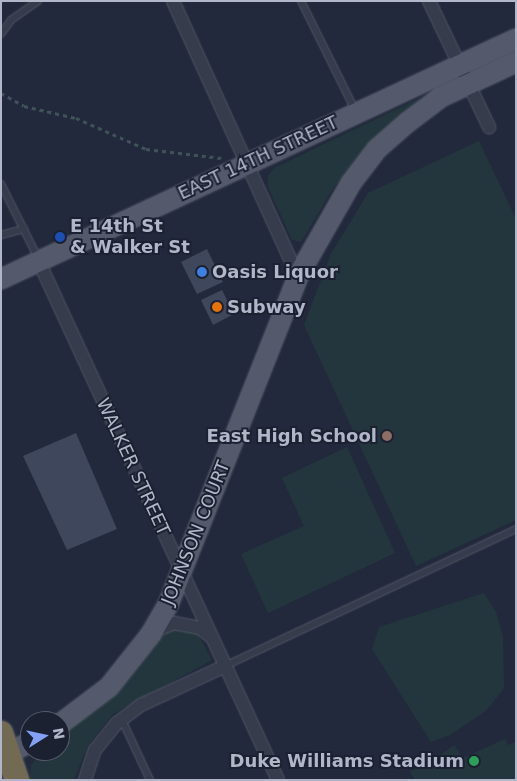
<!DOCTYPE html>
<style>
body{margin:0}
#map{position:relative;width:517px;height:781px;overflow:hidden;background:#22293c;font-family:"DejaVu Sans",sans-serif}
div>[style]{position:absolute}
.green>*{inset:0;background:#24363d}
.building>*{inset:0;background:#3e475b}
.path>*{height:2.5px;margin-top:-1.25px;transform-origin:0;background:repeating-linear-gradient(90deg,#3f5257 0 4px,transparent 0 8px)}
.roads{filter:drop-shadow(0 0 1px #515767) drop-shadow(0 0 1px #515767)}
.lane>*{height:6px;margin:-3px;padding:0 3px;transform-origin:3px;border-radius:3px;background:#363c4c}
.street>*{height:12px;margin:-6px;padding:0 6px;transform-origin:6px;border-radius:6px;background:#363c4c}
.primary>*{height:20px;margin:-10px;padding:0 10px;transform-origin:10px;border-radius:10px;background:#545a6c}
.highway>*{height:24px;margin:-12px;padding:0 12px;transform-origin:12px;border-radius:12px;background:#726a53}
.dots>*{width:14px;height:14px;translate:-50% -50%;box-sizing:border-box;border:2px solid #1b2131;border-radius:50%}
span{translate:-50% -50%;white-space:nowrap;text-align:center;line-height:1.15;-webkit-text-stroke:4px #1b2131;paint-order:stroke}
.street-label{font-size:18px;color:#b1b7c8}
.poi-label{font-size:18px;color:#b1b7c8;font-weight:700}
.left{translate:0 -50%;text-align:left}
.right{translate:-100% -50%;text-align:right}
.frame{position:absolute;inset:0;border:2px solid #b1b7c8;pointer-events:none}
.north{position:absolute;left:20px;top:711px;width:50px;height:50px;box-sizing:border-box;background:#1b2131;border:1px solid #575d6d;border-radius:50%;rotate:80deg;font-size:14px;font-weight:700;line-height:20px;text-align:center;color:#b1b7c8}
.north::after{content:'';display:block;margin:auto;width:18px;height:22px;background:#84a1f9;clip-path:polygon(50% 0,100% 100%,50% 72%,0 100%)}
</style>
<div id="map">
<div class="green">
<div style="clip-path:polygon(422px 97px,363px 153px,334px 187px,301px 242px,292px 240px,268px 187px,268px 176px,274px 168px)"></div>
<div style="clip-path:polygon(479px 141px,516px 219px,516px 520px,416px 566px,304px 325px,331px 254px,368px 193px)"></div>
<div style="clip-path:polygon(347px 447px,395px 553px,268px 613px,241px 554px,304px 526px,282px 478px)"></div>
<div style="clip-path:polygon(484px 593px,496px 612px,503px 637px,504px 688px,487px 710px,450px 735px,431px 742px,372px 649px,379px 627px)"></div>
<div style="clip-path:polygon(175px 628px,197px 633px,212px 660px,113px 714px,88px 745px,74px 780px,30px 780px,31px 765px,44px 751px,60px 751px,60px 737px,112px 693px,157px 638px)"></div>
<div style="clip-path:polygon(505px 739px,508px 745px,516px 742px,516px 780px,414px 780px,410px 771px,427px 765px,454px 745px,463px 758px)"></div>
</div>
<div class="building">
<div style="clip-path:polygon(207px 249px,223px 282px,197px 294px,181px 262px)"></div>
<div style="clip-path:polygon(222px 290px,234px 314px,213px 325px,201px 300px)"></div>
<div style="clip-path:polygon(76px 433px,117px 529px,67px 550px,23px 456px)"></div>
</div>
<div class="path">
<div style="left:1px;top:93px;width:26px;rotate:29deg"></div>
<div style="left:24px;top:106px;width:53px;rotate:13deg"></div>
<div style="left:76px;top:118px;width:77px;rotate:23.9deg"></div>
<div style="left:146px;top:149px;width:76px;rotate:6.8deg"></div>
</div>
<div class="roads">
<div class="lane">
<div style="left:301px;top:1px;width:124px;rotate:63.6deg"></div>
<div style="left:1px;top:34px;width:17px;rotate:-54deg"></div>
<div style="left:11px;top:20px;width:33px;rotate:-35deg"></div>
<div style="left:1px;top:184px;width:83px;rotate:63.4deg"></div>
<div style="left:1px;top:235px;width:24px;rotate:-15deg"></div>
<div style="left:225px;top:666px;width:322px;rotate:-25.2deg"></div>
<div style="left:122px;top:720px;width:66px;rotate:65deg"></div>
</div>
<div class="street">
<div style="left:173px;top:1px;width:302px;rotate:65.6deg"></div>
<div style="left:429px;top:1px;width:140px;rotate:64.5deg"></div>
<div style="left:39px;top:262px;width:570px;rotate:65.23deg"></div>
<div style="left:155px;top:631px;width:21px;rotate:-23deg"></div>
<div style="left:174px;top:623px;width:26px;rotate:11deg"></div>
<div style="left:200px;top:628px;width:13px;rotate:39deg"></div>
<div style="left:85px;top:780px;width:32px;rotate:-72deg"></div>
<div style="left:95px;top:750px;width:35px;rotate:-51deg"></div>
<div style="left:117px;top:723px;width:30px;rotate:-37deg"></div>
<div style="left:141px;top:705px;width:93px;rotate:-24.9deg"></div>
</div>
<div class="primary">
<div style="left:1px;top:279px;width:568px;rotate:-24.99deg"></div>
<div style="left:60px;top:724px;width:61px;rotate:-37.1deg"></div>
<div style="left:109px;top:687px;width:68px;rotate:-51.6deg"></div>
<div style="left:151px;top:634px;width:34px;rotate:-60deg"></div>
<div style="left:168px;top:605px;width:354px;rotate:-68.4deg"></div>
<div style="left:298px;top:276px;width:107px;rotate:-60.3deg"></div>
<div style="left:351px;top:183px;width:43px;rotate:-52.6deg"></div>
<div style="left:377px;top:149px;width:41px;rotate:-41.1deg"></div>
<div style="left:408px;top:122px;width:41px;rotate:-37.1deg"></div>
<div style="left:441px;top:97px;width:83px;rotate:-25deg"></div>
<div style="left:1px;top:757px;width:33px;rotate:-27deg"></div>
</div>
<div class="highway">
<div style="left:1px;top:733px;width:50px;rotate:71.2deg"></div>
</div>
</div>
<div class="dots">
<div style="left:60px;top:237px;background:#1a4fb4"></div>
<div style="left:202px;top:272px;background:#3f7fe0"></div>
<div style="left:217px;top:307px;background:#e8710a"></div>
<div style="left:387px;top:436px;background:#8d6e63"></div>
<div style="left:474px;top:761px;background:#2e9e5b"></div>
</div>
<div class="street-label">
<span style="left:258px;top:158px;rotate:-25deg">EAST 14TH STREET</span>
<span style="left:133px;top:467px;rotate:65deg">WALKER STREET</span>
<span style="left:196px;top:533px;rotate:-68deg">JOHNSON COURT</span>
</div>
<div class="poi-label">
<span class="left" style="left:70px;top:237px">E 14th St<br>&amp; Walker St</span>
<span class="left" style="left:212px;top:272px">Oasis Liquor</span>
<span class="left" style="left:227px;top:307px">Subway</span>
<span class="right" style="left:377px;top:436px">East High School</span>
<span class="right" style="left:464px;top:761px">Duke Williams Stadium</span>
</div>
<div class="frame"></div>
<div class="north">N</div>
</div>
